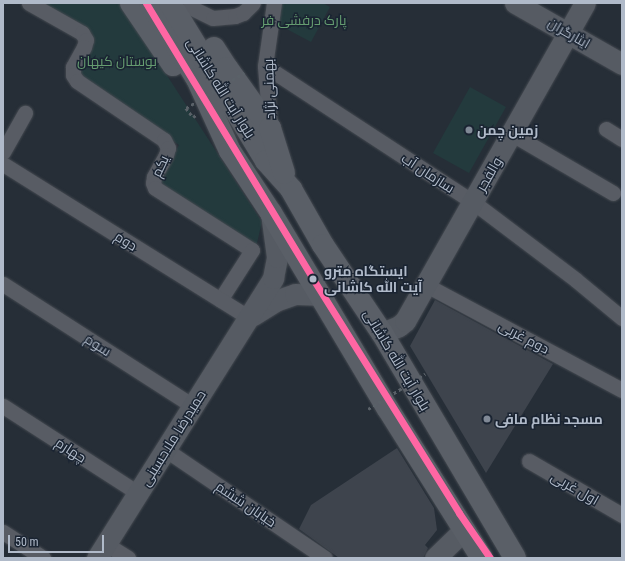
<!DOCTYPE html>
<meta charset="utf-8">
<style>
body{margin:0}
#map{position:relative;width:625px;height:561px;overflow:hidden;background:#262e37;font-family:"Roboto Condensed",Cairo,sans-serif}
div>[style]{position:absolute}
.green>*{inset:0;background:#233a3d}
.building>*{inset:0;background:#3e444d}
.path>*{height:2.5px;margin-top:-1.25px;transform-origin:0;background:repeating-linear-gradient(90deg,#5a6168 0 3px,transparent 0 6px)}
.roads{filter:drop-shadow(0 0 1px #444950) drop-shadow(0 0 1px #444950)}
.street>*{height:15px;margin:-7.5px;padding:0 7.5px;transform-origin:7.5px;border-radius:7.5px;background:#585c64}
.secondary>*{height:21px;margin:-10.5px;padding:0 10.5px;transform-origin:10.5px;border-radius:10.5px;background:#565b63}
.primary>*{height:22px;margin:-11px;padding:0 11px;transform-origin:11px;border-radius:11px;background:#5a5f67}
.path-bridge>*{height:2.5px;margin-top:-1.25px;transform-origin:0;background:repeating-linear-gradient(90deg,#5a6168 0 3px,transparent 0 6px)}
.metro-1>*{height:7px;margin:-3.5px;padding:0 3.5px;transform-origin:3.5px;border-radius:3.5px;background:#ff66a3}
.dots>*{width:11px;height:11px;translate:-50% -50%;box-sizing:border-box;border:2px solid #1a2432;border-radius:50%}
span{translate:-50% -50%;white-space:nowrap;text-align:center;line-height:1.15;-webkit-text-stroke:3px #1a2432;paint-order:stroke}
.park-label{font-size:14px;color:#659c70}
.street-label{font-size:14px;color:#b0bac9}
.poi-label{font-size:14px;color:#b0bac9;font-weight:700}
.left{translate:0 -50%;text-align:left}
.stop-label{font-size:14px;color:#b0bac9;font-weight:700}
.frame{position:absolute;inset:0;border:4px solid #b0bac9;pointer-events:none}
.scale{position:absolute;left:8px;top:535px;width:96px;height:18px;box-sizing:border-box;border:2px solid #b0bac9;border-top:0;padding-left:5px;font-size:12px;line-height:14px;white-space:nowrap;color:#b0bac9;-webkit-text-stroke:3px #1a2432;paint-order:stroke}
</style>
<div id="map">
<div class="green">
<div style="clip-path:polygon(39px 3px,120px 3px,262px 222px,256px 247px,158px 184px,179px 145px,76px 72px,92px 34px)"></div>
<div style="clip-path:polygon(280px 3px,323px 3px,330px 7px,311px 42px,279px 25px)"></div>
<div style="clip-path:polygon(470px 87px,506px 107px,469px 173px,433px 153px)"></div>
</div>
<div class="building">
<div style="clip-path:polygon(435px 300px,553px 364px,486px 473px,410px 346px)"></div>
<div style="clip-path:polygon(397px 448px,434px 508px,437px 530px,425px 545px,428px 548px,423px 558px,339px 558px,299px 529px,311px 505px)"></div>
</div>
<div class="path">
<div style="left:186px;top:108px;width:11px;rotate:52deg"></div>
<div style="left:193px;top:117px;width:4px;rotate:-34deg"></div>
</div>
<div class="roads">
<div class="street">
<div style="left:29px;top:3px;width:61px;rotate:29.5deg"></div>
<div style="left:82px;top:33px;width:8px;rotate:60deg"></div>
<div style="left:86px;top:40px;width:7px;rotate:106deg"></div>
<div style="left:84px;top:47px;width:23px;rotate:119deg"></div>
<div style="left:73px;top:67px;width:8px;rotate:90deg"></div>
<div style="left:73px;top:75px;width:7px;rotate:56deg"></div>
<div style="left:77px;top:81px;width:105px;rotate:34.1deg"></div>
<div style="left:164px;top:140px;width:9px;rotate:63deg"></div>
<div style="left:168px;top:148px;width:7px;rotate:106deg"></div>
<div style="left:166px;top:155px;width:25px;rotate:119deg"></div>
<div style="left:154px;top:177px;width:6px;rotate:99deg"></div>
<div style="left:153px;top:183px;width:5px;rotate:68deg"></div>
<div style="left:155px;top:188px;width:115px;rotate:32.6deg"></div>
<div style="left:252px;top:250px;width:59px;rotate:122.6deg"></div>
<div style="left:190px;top:7px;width:25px;rotate:26deg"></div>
<div style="left:213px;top:18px;width:22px;rotate:-5deg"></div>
<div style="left:235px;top:16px;width:9px;rotate:-21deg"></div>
<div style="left:243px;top:13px;width:14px;rotate:-45deg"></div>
<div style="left:265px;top:66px;width:249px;rotate:33.2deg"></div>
<div style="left:473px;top:202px;width:129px;rotate:37.1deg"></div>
<div style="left:576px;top:280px;width:60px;rotate:39.6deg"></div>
<div style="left:270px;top:127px;width:61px;rotate:-94.7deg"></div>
<div style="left:265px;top:66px;width:64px;rotate:-81.9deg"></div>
<div style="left:606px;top:129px;width:19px;rotate:32deg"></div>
<div style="left:512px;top:134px;width:117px;rotate:30.3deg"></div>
<div style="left:3px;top:152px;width:45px;rotate:-60.6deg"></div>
<div style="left:3px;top:164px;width:290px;rotate:32deg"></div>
<div style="left:3px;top:284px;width:226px;rotate:32.7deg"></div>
<div style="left:426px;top:285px;width:222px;rotate:28.2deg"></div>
<div style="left:3px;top:406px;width:161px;rotate:32.8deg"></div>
<div style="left:166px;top:450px;width:192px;rotate:34.2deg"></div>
<div style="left:529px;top:461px;width:108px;rotate:30.1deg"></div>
<div style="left:3px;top:532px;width:48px;rotate:33deg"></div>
<div style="left:106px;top:544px;width:26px;rotate:32deg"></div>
</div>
<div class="secondary">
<div style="left:515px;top:3px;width:123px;rotate:29.7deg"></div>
<div style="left:253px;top:315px;width:26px;rotate:-32deg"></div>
<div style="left:275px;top:301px;width:21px;rotate:-19deg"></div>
<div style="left:295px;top:294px;width:24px;rotate:2deg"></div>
<div style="left:382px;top:333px;width:18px;rotate:-22deg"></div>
<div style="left:399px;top:326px;width:8px;rotate:-40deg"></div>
<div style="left:405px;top:321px;width:365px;rotate:-60.5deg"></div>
<div style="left:97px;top:558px;width:331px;rotate:-57.8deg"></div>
<div style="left:273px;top:278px;width:21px;rotate:-79deg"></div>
<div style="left:277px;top:257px;width:44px;rotate:-97.8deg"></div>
<div style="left:435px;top:558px;width:40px;rotate:-44deg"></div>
</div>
<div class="primary">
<div style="left:131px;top:3px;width:75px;rotate:55.9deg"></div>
<div style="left:150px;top:3px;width:89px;rotate:58.3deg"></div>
<div style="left:197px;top:79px;width:79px;rotate:65.4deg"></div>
<div style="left:230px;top:151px;width:74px;rotate:56.5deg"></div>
<div style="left:271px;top:213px;width:228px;rotate:59.2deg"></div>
<div style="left:388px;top:409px;width:176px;rotate:57.8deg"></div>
<div style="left:170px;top:3px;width:185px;rotate:58.7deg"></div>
<div style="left:266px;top:161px;width:38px;rotate:48deg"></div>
<div style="left:291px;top:189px;width:64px;rotate:60.3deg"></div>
<div style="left:323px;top:245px;width:106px;rotate:56.2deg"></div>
<div style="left:382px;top:333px;width:261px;rotate:59.4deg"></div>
<div style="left:214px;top:48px;width:24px;rotate:57deg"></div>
<div style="left:227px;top:68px;width:74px;rotate:54.4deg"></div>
<div style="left:270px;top:128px;width:47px;rotate:72.7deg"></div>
</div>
</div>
<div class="path-bridge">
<div style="left:186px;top:108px;width:68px;rotate:-31.1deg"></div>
<div style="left:368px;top:409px;width:67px;rotate:-31.6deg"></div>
</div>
<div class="metro-1">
<div style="left:146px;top:3px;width:323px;rotate:58.8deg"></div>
<div style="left:313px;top:279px;width:276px;rotate:58deg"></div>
<div style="left:459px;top:513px;width:55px;rotate:55.4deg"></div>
</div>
<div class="dots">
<div style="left:469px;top:130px;background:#808996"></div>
<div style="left:313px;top:279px;background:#b0bac9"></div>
<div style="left:487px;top:419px;background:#808996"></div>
</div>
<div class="park-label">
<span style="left:304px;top:20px">پارک درفشی فر</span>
<span style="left:117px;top:61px">بوستان کیهان</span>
</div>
<div class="street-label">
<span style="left:569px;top:33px;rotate:30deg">ایثارگران</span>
<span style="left:221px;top:88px;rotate:58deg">بلوار آیت الله کاشانی</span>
<span style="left:269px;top:89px;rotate:-92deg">بهمنی نژاد</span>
<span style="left:160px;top:166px;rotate:-65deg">یکم</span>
<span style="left:428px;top:173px;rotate:33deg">سازمان آب</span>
<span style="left:489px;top:174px;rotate:-60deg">والفجر</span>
<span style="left:126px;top:241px;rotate:32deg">دوم</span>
<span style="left:524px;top:337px;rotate:28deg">دوم غربی</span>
<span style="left:98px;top:345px;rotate:33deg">سوم</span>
<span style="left:397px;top:360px;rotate:59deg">بلوار آیت الله کاشانی</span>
<span style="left:173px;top:438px;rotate:-58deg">حمیدرضا ملاحسینی</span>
<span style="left:71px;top:450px;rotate:33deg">چهارم</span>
<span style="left:575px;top:488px;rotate:30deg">اول غربی</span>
<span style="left:246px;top:504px;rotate:34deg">خیابان ششم</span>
</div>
<div class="poi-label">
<span class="left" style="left:477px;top:130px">زمین چمن</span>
<span class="left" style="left:495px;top:419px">مسجد نظام مافی</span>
</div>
<div class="stop-label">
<span class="left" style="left:324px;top:279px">ایستگاه مترو<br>آیت الله کاشانی</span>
</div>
<div class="frame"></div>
<div class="scale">50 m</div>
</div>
